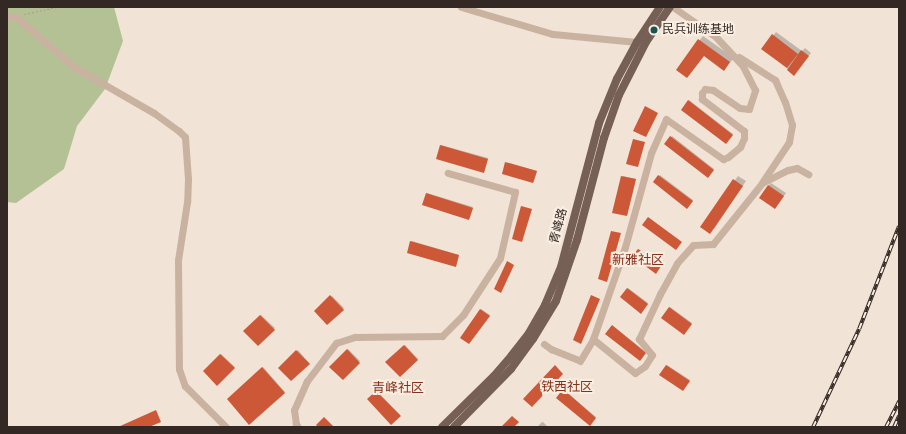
<!DOCTYPE html>
<meta charset="utf-8">
<style>
body{margin:0}
#map{position:relative;width:906px;height:434px;overflow:hidden;background:#f1e3d5;font-family:"Space Grotesk","Noto Sans SC",sans-serif}
div>[style]{position:absolute}
.green>*{inset:0;background:#b3c195}
.shadow>*{inset:0;background:#0003}
.building>*{inset:0;background:#cc5838}
.path>*{height:1px;margin-top:-0.5px;transform-origin:0;background:repeating-linear-gradient(90deg,#b59c8b 0 2px,transparent 0 4px)}
.minor>*{height:7px;margin:-3.5px;padding:0 3.5px;transform-origin:3.5px;border-radius:3.5px;background:#cab2a1}
.major>*{height:8px;margin:-4px;padding:0 4px;transform-origin:4px;border-radius:4px;background:#765f54}
.rail>*{height:3.5px;margin-top:-1.75px;transform-origin:0;background:repeating-linear-gradient(90deg,#f9eee1 0 6px,#332824 0 12px);box-sizing:border-box;border-block:1px solid #332824}
.dots>*{width:11px;height:11px;translate:-50% -50%;box-sizing:border-box;border:2px solid #f9eee1;border-radius:50%}
span{translate:-50% -50%;white-space:nowrap;text-align:center;line-height:1.15;-webkit-text-stroke:4px #f9eee1;paint-order:stroke}
.poi-label{font-size:12px;color:#332824}
.left{translate:0 -50%;text-align:left}
.street-label{font-size:12px;color:#332824}
.neighbourhood-label{font-size:13px;color:#86311a}
.frame{position:absolute;inset:0;border:8px solid #332824;pointer-events:none}
</style>
<div id="map">
<div class="green">
<div style="clip-path:polygon(7px 7px,114px 7px,123px 41px,105px 89px,77px 126px,64px 169px,16px 203px,7px 202px)"></div>
</div>
<div class="shadow">
<div style="clip-path:polygon(776px 32px,802px 51px,805px 48px,811px 53px,794px 74px,763px 49px)"></div>
<div style="clip-path:polygon(703px 36px,734px 58px,728px 65px,724px 69px,705px 55px,677px 70px)"></div>
<div style="clip-path:polygon(689px 100px,733px 134px,726px 143px,682px 110px)"></div>
<div style="clip-path:polygon(672px 136px,714px 169px,708px 177px,665px 144px)"></div>
<div style="clip-path:polygon(441px 145px,488px 158px,484px 171px,441px 146px)"></div>
<div style="clip-path:polygon(506px 162px,537px 171px,534px 182px,533px 182px)"></div>
<div style="clip-path:polygon(660px 175px,693px 200px,687px 207px,654px 182px)"></div>
<div style="clip-path:polygon(623px 176px,636px 179px,627px 215px,614px 212px)"></div>
<div style="clip-path:polygon(738px 176px,746px 181px,714px 229px,701px 227px)"></div>
<div style="clip-path:polygon(771px 183px,786px 193px,775px 208px,768px 186px)"></div>
<div style="clip-path:polygon(427px 193px,473px 207px,469px 219px,426px 194px)"></div>
<div style="clip-path:polygon(412px 241px,459px 255px,456px 266px,411px 242px)"></div>
<div style="clip-path:polygon(639px 249px,661px 265px,656px 272px,634px 256px)"></div>
<div style="clip-path:polygon(628px 288px,648px 303px,641px 312px,621px 297px)"></div>
<div style="clip-path:polygon(332px 296px,344px 308px,327px 324px,315px 311px)"></div>
<div style="clip-path:polygon(670px 307px,692px 323px,684px 334px,662px 318px)"></div>
<div style="clip-path:polygon(481px 309px,490px 315px,469px 343px,461px 337px)"></div>
<div style="clip-path:polygon(261px 315px,275px 328px,258px 345px,245px 331px)"></div>
<div style="clip-path:polygon(613px 326px,646px 352px,640px 360px,607px 333px)"></div>
<div style="clip-path:polygon(405px 345px,418px 359px,400px 376px,387px 362px)"></div>
<div style="clip-path:polygon(348px 349px,360px 361px,342px 379px,331px 367px)"></div>
<div style="clip-path:polygon(298px 350px,309px 363px,291px 380px,280px 368px)"></div>
<div style="clip-path:polygon(221px 354px,235px 367px,217px 384px,204px 371px)"></div>
<div style="clip-path:polygon(667px 365px,690px 380px,683px 390px,660px 374px)"></div>
<div style="clip-path:polygon(263px 367px,285px 392px,249px 423px,228px 399px)"></div>
<div style="clip-path:polygon(564px 390px,596px 417px,590px 424px,557px 397px)"></div>
<div style="clip-path:polygon(377px 391px,400px 415px,391px 424px,368px 399px)"></div>
<div style="clip-path:polygon(542px 422px,543px 422px,548px 427px,537px 427px)"></div>
</div>
<div class="building">
<div style="clip-path:polygon(772px 34px,798px 54px,787px 68px,761px 49px)"></div>
<div style="clip-path:polygon(698px 39px,730px 62px,724px 71px,704px 56px,687px 78px,676px 70px)"></div>
<div style="clip-path:polygon(801px 50px,809px 56px,794px 76px,787px 70px)"></div>
<div style="clip-path:polygon(688px 100px,733px 135px,726px 144px,681px 110px)"></div>
<div style="clip-path:polygon(645px 106px,658px 113px,646px 137px,633px 131px)"></div>
<div style="clip-path:polygon(670px 136px,714px 170px,708px 178px,664px 144px)"></div>
<div style="clip-path:polygon(633px 139px,645px 142px,638px 167px,626px 164px)"></div>
<div style="clip-path:polygon(440px 145px,488px 159px,484px 173px,436px 159px)"></div>
<div style="clip-path:polygon(505px 162px,537px 171px,533px 183px,502px 174px)"></div>
<div style="clip-path:polygon(658px 175px,693px 201px,687px 209px,653px 182px)"></div>
<div style="clip-path:polygon(621px 176px,636px 179px,627px 216px,612px 213px)"></div>
<div style="clip-path:polygon(733px 179px,743px 186px,710px 234px,700px 227px)"></div>
<div style="clip-path:polygon(768px 185px,784px 196px,775px 209px,759px 198px)"></div>
<div style="clip-path:polygon(426px 193px,473px 208px,469px 220px,422px 205px)"></div>
<div style="clip-path:polygon(521px 206px,532px 209px,522px 242px,512px 239px)"></div>
<div style="clip-path:polygon(648px 217px,682px 242px,676px 250px,642px 225px)"></div>
<div style="clip-path:polygon(611px 231px,621px 233px,607px 282px,598px 279px)"></div>
<div style="clip-path:polygon(410px 241px,459px 255px,456px 267px,407px 253px)"></div>
<div style="clip-path:polygon(638px 249px,661px 266px,656px 274px,632px 256px)"></div>
<div style="clip-path:polygon(507px 261px,514px 265px,501px 293px,494px 289px)"></div>
<div style="clip-path:polygon(627px 288px,648px 304px,641px 314px,620px 297px)"></div>
<div style="clip-path:polygon(330px 295px,344px 310px,327px 325px,314px 311px)"></div>
<div style="clip-path:polygon(591px 295px,600px 299px,581px 344px,573px 340px)"></div>
<div style="clip-path:polygon(669px 307px,692px 324px,684px 335px,661px 318px)"></div>
<div style="clip-path:polygon(480px 309px,490px 316px,469px 344px,460px 338px)"></div>
<div style="clip-path:polygon(260px 315px,275px 330px,258px 346px,243px 331px)"></div>
<div style="clip-path:polygon(612px 325px,646px 353px,640px 361px,605px 334px)"></div>
<div style="clip-path:polygon(404px 345px,418px 360px,400px 377px,385px 362px)"></div>
<div style="clip-path:polygon(347px 349px,360px 363px,343px 380px,329px 367px)"></div>
<div style="clip-path:polygon(296px 350px,310px 364px,291px 381px,278px 368px)"></div>
<div style="clip-path:polygon(220px 354px,235px 368px,217px 386px,203px 371px)"></div>
<div style="clip-path:polygon(555px 365px,563px 374px,532px 407px,523px 399px)"></div>
<div style="clip-path:polygon(666px 365px,690px 381px,683px 391px,659px 375px)"></div>
<div style="clip-path:polygon(262px 367px,285px 393px,249px 425px,227px 399px)"></div>
<div style="clip-path:polygon(563px 389px,596px 418px,590px 426px,556px 398px)"></div>
<div style="clip-path:polygon(376px 391px,401px 416px,391px 425px,367px 399px)"></div>
<div style="clip-path:polygon(156px 410px,161px 422px,149px 427px,118px 427px)"></div>
<div style="clip-path:polygon(512px 416px,519px 422px,514px 427px,501px 427px)"></div>
<div style="clip-path:polygon(324px 417px,334px 427px,318px 427px,316px 425px)"></div>
</div>
<div class="path">
<div style="left:24px;top:14px;width:35px;rotate:-12deg"></div>
</div>
<div class="minor">
<div style="left:461px;top:7px;width:96px;rotate:16.4deg"></div>
<div style="left:553px;top:34px;width:84px;rotate:5.4deg"></div>
<div style="left:637px;top:42px;width:6px;rotate:31deg"></div>
<div style="left:7px;top:18px;width:8px;rotate:-14deg"></div>
<div style="left:15px;top:16px;width:78px;rotate:40.8deg"></div>
<div style="left:74px;top:67px;width:92px;rotate:29.9deg"></div>
<div style="left:154px;top:113px;width:31px;rotate:36deg"></div>
<div style="left:179px;top:131px;width:8px;rotate:45deg"></div>
<div style="left:185px;top:137px;width:42px;rotate:85.9deg"></div>
<div style="left:188px;top:179px;width:23px;rotate:92deg"></div>
<div style="left:187px;top:202px;width:59px;rotate:98.8deg"></div>
<div style="left:178px;top:260px;width:109px;rotate:89.5deg"></div>
<div style="left:179px;top:369px;width:18px;rotate:71deg"></div>
<div style="left:185px;top:386px;width:58px;rotate:45deg"></div>
<div style="left:739px;top:57px;width:43px;rotate:32.6deg"></div>
<div style="left:775px;top:80px;width:24px;rotate:66deg"></div>
<div style="left:785px;top:102px;width:24px;rotate:73deg"></div>
<div style="left:792px;top:125px;width:17px;rotate:100deg"></div>
<div style="left:789px;top:142px;width:47px;rotate:123.7deg"></div>
<div style="left:593px;top:339px;width:97px;rotate:-70.8deg"></div>
<div style="left:625px;top:247px;width:98px;rotate:-74.5deg"></div>
<div style="left:651px;top:153px;width:37px;rotate:-66deg"></div>
<div style="left:666px;top:119px;width:70px;rotate:35.1deg"></div>
<div style="left:723px;top:159px;width:5px;rotate:-22deg"></div>
<div style="left:728px;top:157px;width:16px;rotate:-40deg"></div>
<div style="left:740px;top:147px;width:10px;rotate:-66deg"></div>
<div style="left:744px;top:138px;width:7px;rotate:-90deg"></div>
<div style="left:744px;top:131px;width:53px;rotate:-142.7deg"></div>
<div style="left:702px;top:99px;width:6px;rotate:-90deg"></div>
<div style="left:702px;top:93px;width:5px;rotate:-53deg"></div>
<div style="left:705px;top:89px;width:8px;rotate:7deg"></div>
<div style="left:713px;top:90px;width:32px;rotate:34deg"></div>
<div style="left:740px;top:108px;width:9px;rotate:6deg"></div>
<div style="left:749px;top:109px;width:20px;rotate:-72deg"></div>
<div style="left:755px;top:90px;width:27px;rotate:-117deg"></div>
<div style="left:743px;top:66px;width:40px;rotate:-133deg"></div>
<div style="left:716px;top:37px;width:52px;rotate:-145.1deg"></div>
<div style="left:544px;top:344px;width:9px;rotate:36deg"></div>
<div style="left:551px;top:349px;width:31px;rotate:22deg"></div>
<div style="left:580px;top:361px;width:26px;rotate:-59deg"></div>
<div style="left:593px;top:339px;width:54px;rotate:39deg"></div>
<div style="left:635px;top:373px;width:12px;rotate:-35deg"></div>
<div style="left:645px;top:366px;width:13px;rotate:-58deg"></div>
<div style="left:652px;top:355px;width:21px;rotate:-129deg"></div>
<div style="left:639px;top:339px;width:50px;rotate:-65deg"></div>
<div style="left:660px;top:294px;width:35px;rotate:-61deg"></div>
<div style="left:677px;top:263px;width:24px;rotate:-48deg"></div>
<div style="left:693px;top:245px;width:20px;rotate:-3deg"></div>
<div style="left:713px;top:244px;width:78px;rotate:-51.2deg"></div>
<div style="left:762px;top:183px;width:29px;rotate:-27deg"></div>
<div style="left:788px;top:170px;width:9px;rotate:-13deg"></div>
<div style="left:797px;top:168px;width:13px;rotate:29deg"></div>
<div style="left:298px;top:427px;width:4px;rotate:-124deg"></div>
<div style="left:296px;top:424px;width:14px;rotate:-98deg"></div>
<div style="left:294px;top:410px;width:32px;rotate:-66deg"></div>
<div style="left:307px;top:381px;width:48px;rotate:-52.7deg"></div>
<div style="left:336px;top:343px;width:20px;rotate:-18deg"></div>
<div style="left:355px;top:337px;width:87px;rotate:-0.7deg"></div>
<div style="left:442px;top:336px;width:30px;rotate:-45deg"></div>
<div style="left:463px;top:315px;width:68px;rotate:-57deg"></div>
<div style="left:500px;top:258px;width:68px;rotate:-77.2deg"></div>
<div style="left:515px;top:192px;width:70px;rotate:-164.2deg"></div>
</div>
<div class="major">
<div style="left:442px;top:427px;width:73px;rotate:-44.4deg"></div>
<div style="left:494px;top:376px;width:28px;rotate:-49deg"></div>
<div style="left:512px;top:355px;width:28px;rotate:-52deg"></div>
<div style="left:529px;top:333px;width:32px;rotate:-60deg"></div>
<div style="left:545px;top:305px;width:41px;rotate:-67.2deg"></div>
<div style="left:561px;top:267px;width:149px;rotate:-75.2deg"></div>
<div style="left:599px;top:123px;width:48px;rotate:-67.8deg"></div>
<div style="left:617px;top:79px;width:42px;rotate:-61.6deg"></div>
<div style="left:637px;top:42px;width:42px;rotate:-56.7deg"></div>
<div style="left:454px;top:427px;width:81px;rotate:-45.5deg"></div>
<div style="left:511px;top:369px;width:37px;rotate:-54deg"></div>
<div style="left:533px;top:339px;width:44px;rotate:-58.8deg"></div>
<div style="left:556px;top:301px;width:65px;rotate:-71deg"></div>
<div style="left:577px;top:240px;width:106px;rotate:-75.2deg"></div>
<div style="left:604px;top:138px;width:46px;rotate:-70.8deg"></div>
<div style="left:619px;top:95px;width:59px;rotate:-63deg"></div>
<div style="left:646px;top:42px;width:42px;rotate:-55.6deg"></div>
</div>
<div class="rail">
<div style="left:813px;top:427px;width:108px;rotate:-64.9deg"></div>
<div style="left:859px;top:329px;width:110px;rotate:-68.8deg"></div>
<div style="left:886px;top:427px;width:29px;rotate:-63deg"></div>
<div style="left:894px;top:427px;width:12px;rotate:-66deg"></div>
</div>
<div class="dots">
<div style="left:654px;top:30px;background:#185456"></div>
</div>
<div class="poi-label">
<span class="left" style="left:662px;top:30px">民兵训练基地</span>
</div>
<div class="street-label">
<span style="left:559px;top:226px;rotate:-75deg">青峰路</span>
</div>
<div class="neighbourhood-label">
<span style="left:638px;top:260px">新雅社区</span>
<span style="left:567px;top:387px">铁西社区</span>
<span style="left:398px;top:388px">青峰社区</span>
</div>
<div class="frame"></div>
</div>
